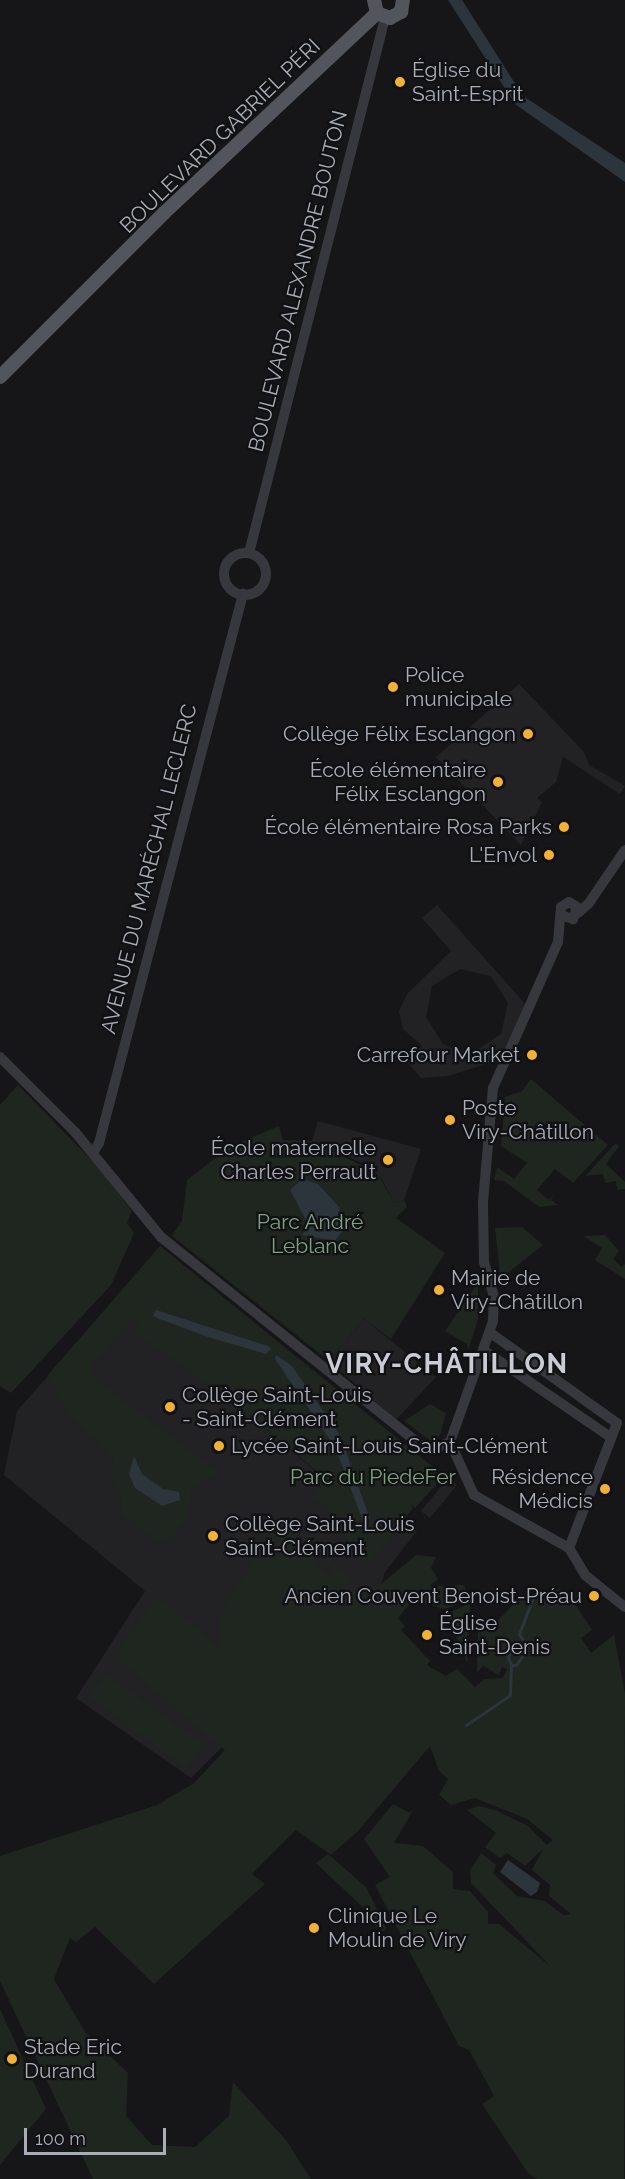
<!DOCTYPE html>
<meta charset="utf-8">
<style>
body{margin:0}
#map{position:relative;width:625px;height:2179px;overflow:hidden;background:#161618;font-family:Raleway,sans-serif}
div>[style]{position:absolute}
.built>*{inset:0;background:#222225}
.green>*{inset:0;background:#1e261f}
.water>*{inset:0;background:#2c353c}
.stream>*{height:3px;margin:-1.5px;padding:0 1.5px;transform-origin:1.5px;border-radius:1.5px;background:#2c353c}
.minor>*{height:10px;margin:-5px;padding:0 5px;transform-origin:5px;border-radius:5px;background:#37383d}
.minor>.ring{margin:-5px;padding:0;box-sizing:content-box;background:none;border:10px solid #37383d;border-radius:50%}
.major>*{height:14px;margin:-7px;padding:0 7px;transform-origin:7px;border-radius:7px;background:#53555c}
.dots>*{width:16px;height:16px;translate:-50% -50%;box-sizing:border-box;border:3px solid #111113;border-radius:50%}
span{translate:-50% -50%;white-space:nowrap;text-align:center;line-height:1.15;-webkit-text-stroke:4.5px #111113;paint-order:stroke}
.poi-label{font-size:21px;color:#a8adb8}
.left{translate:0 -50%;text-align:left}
.right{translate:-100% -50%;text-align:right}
.street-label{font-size:21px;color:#a8adb8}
.park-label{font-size:21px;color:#7fa381}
.district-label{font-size:27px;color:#c9ccd4;font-weight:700;letter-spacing:1.5px}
.scale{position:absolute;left:24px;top:2128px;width:142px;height:27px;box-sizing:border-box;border:3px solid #a8adb8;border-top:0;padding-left:8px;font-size:18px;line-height:21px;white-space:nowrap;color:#a8adb8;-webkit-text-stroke:4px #111113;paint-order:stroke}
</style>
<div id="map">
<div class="built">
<div style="clip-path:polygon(519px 684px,584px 752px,589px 765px,625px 786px,620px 794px,563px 757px,556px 782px,537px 798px,542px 802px,521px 845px,436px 757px)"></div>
<div style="clip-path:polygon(evenodd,437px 905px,528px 1007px,506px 1053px,496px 1061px,448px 1076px,421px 1078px,406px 1061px,422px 1046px,403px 1029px,399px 1011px,407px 994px,451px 951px,422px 918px,437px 905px,460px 969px,491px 976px,508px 1003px,501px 1034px,475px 1051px,458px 1051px,443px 1044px,426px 1017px,432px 986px,460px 969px)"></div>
<div style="clip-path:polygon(318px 1121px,421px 1149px,404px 1200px,394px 1203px,381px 1178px,364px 1164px,312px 1141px)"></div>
<div style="clip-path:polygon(114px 1301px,326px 1480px,351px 1543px,367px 1563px,404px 1520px,417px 1531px,385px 1572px,380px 1589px,191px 1778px,76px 1698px,145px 1591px,4px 1475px,17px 1411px)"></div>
<div style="clip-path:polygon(364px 1319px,436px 1377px,396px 1420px,329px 1361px)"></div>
<div style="clip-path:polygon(448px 1478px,457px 1485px,430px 1518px,421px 1511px)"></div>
</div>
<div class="green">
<div style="clip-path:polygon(531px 1079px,608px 1145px,573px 1183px,555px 1169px,537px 1190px,549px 1200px,554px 1195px,551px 1200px,558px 1205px,539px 1207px,504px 1181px,494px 1180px,497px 1167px,514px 1179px,527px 1163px,501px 1146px,505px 1097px,522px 1091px)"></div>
<div style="clip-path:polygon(18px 1085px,102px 1171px,132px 1211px,127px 1223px,134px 1233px,111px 1285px,11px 1393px,0 1386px,0 1105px)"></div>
<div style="clip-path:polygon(279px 1126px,283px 1140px,312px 1141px,377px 1173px,394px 1203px,404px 1200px,407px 1207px,396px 1218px,445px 1253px,391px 1339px,364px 1319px,329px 1361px,172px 1236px,182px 1220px,187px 1180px,231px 1146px)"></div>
<div style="clip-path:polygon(616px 1143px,619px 1146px,606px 1164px,625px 1182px,625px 1189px,617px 1190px,616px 1181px,605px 1183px,603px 1174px,585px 1176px)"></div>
<div style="clip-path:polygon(522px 1227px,543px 1245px,505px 1275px,500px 1273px,495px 1228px)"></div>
<div style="clip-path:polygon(605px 1235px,619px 1251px,613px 1259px,622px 1267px,625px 1264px,625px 1279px,595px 1260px,602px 1248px,583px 1236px)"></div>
<div style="clip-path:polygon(160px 1246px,444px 1476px,415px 1508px,410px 1504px,413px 1508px,369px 1564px,354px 1553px,340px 1519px,313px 1497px,326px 1479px,236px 1404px,134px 1332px,139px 1325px,133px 1320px,89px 1367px,95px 1379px,219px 1472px,192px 1490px,186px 1518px,170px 1540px,158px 1542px,123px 1515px,120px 1492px,108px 1474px,115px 1458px,67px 1412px,47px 1376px)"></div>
<div style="clip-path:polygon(478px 1283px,478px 1319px,468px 1351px,467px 1344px,445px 1331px)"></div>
<div style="clip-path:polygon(430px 1404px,446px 1413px,440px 1435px,432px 1442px,404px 1421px)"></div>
<div style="clip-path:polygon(282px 1518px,301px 1531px,293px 1539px,328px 1576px,333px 1570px,325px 1557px,349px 1576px,351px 1581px,342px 1590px,380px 1585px,416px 1555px,436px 1557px,431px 1568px,438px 1579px,429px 1586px,464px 1585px,470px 1599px,445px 1609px,413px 1600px,398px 1618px,405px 1626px,401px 1630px,430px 1661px,427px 1665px,446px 1676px,457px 1669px,475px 1687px,485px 1679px,503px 1678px,507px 1669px,502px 1667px,499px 1675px,483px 1666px,477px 1673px,478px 1628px,490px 1630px,522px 1594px,541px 1596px,559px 1589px,571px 1598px,592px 1630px,581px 1638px,591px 1653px,614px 1635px,625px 1694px,624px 2179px,537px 2179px,528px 2173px,482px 2104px,494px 2096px,469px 2050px,459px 2046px,375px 1885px,390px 1877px,364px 1839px,393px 1804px,410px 1813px,415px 1807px,394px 1843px,423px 1846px,453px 1872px,453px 1889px,470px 1891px,488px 1912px,488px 1924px,499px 1924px,551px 1967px,471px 1883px,470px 1870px,481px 1853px,496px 1865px,493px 1873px,517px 1896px,545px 1901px,563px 1915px,571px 1914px,549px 1896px,550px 1885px,532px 1870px,543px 1849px,525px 1866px,507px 1853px,500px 1858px,485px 1847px,496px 1833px,467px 1810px,479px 1806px,495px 1810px,528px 1826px,547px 1845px,553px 1840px,527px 1819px,475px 1798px,451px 1805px,439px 1795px,448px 1779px,439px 1771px,430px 1746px,358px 1831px,331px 1855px,296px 1830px,252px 1874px,265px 1884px,154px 1984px,95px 1927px,76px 1942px,70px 1938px,54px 1979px,85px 2032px,128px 2073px,126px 2116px,152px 2145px,195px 2147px,229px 2116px,233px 2082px,286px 2140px,311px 2179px,93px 2179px,0 1981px,0 1856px,157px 1805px,194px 1783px,225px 1750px,115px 1657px,156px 1595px,222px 1649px,218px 1633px,228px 1599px)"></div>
<div style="clip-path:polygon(470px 1603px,467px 1663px,447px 1614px)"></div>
<div style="clip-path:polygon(106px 1675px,205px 1744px,186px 1768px,89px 1697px)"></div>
<div style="clip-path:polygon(328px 1854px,366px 1887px,386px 1928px,383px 1932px,367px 1919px,370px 1914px,316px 1863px)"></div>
<div style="clip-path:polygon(0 2009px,46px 2109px,0 2165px)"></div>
</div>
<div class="water">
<div style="clip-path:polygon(448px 0,462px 0,523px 96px,625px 163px,625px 182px,515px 104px)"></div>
<div style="clip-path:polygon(302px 1179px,318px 1184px,339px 1207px,342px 1231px,335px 1241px,302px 1235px,309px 1226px,290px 1190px)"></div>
<div style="clip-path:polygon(156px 1310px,268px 1346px,271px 1349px,266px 1354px,208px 1337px,157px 1318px,153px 1316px)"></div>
<div style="clip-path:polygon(276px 1355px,292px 1366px,340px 1435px,370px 1519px,363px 1521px,335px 1447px,275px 1359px)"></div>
<div style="clip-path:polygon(134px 1456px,142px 1474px,163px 1489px,179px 1492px,180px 1500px,162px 1506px,135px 1488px,129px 1474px)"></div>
<div style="clip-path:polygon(508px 1860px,540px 1883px,537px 1892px,531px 1896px,500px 1872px)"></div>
</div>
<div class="stream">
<div style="left:527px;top:1646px;width:14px;rotate:-124deg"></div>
<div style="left:519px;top:1634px;width:42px;rotate:-69deg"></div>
<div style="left:534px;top:1595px;width:5px;rotate:11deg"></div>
<div style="left:511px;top:1665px;width:9px;rotate:-111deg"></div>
<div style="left:508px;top:1657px;width:13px;rotate:-67deg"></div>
<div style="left:466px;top:1725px;width:53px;rotate:-34.3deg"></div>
<div style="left:510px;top:1695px;width:30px;rotate:-88deg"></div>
<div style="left:511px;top:1665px;width:5px"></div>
<div style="left:516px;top:1665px;width:16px;rotate:-55deg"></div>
</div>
<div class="minor">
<div style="left:249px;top:553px;width:552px;rotate:-75.74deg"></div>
<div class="ring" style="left:224px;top:553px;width:32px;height:32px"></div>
<div style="left:578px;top:913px;width:15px;rotate:-42deg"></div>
<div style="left:589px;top:903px;width:64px;rotate:-55.8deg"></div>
<div style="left:0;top:1057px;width:106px;rotate:45deg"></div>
<div style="left:75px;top:1132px;width:136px;rotate:50.7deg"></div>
<div style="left:161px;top:1237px;width:336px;rotate:38.7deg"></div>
<div style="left:423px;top:1447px;width:11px;rotate:10deg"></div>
<div style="left:434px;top:1449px;width:17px;rotate:-24deg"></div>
<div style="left:93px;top:1153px;width:12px;rotate:-59deg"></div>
<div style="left:99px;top:1143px;width:568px;rotate:-75.3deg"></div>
<div style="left:492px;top:1334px;width:153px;rotate:35.5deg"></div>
<div style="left:617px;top:1423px;width:134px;rotate:111deg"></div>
<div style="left:486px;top:1352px;width:150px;rotate:34.4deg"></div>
<div style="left:450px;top:1442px;width:128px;rotate:-70.4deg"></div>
<div style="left:493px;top:1321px;width:24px;rotate:-88deg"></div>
<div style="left:494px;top:1297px;width:36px;rotate:-106deg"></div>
<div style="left:484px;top:1262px;width:60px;rotate:-91deg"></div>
<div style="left:483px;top:1202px;width:114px;rotate:-85deg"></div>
<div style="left:493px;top:1088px;width:160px;rotate:-66deg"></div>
<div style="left:558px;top:942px;width:35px;rotate:-85deg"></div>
<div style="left:561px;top:907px;width:9px;rotate:-32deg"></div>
<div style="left:569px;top:902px;width:9px;rotate:32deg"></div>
<div style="left:577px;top:907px;width:13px;rotate:108deg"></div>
<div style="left:573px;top:919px;width:13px;rotate:-162deg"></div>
<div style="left:450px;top:1442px;width:58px;rotate:65.6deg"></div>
<div style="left:474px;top:1495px;width:109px;rotate:29.2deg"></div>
<div style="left:569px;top:1548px;width:31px;rotate:59deg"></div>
<div style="left:585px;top:1575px;width:51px;rotate:38.7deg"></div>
</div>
<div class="major">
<div style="left:374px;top:0;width:13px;rotate:77deg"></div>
<div style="left:377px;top:13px;width:14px;rotate:21deg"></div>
<div style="left:390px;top:18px;width:13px;rotate:-29deg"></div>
<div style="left:401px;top:12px;width:12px;rotate:-81deg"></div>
<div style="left:0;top:377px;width:232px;rotate:-45deg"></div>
<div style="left:164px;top:213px;width:292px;rotate:-43.2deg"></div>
</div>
<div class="dots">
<div style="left:400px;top:82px;background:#f2b134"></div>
<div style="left:393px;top:687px;background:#f2b134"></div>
<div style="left:528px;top:734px;background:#f2b134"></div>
<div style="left:498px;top:782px;background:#f2b134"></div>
<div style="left:564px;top:827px;background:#f2b134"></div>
<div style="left:549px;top:855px;background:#f2b134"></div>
<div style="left:532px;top:1055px;background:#f2b134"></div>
<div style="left:450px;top:1120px;background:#f2b134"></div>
<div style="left:388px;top:1160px;background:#f2b134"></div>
<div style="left:439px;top:1290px;background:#f2b134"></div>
<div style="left:170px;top:1407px;background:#f2b134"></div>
<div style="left:219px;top:1446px;background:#f2b134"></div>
<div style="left:605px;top:1489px;background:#f2b134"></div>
<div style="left:213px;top:1536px;background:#f2b134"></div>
<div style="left:594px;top:1596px;background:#f2b134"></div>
<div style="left:427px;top:1635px;background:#f2b134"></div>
<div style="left:314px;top:1928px;background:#f2b134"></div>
<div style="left:12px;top:2059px;background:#f2b134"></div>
</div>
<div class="poi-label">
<span class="left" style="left:412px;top:82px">Église du<br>Saint-Esprit</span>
<span class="left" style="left:405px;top:687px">Police<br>municipale</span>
<span class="right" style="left:516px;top:734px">Collège Félix Esclangon</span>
<span class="right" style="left:486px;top:782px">École élémentaire<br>Félix Esclangon</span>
<span class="right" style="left:552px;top:827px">École élémentaire Rosa Parks</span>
<span class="right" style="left:537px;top:855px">L'Envol</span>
<span class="right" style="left:520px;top:1055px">Carrefour Market</span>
<span class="left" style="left:462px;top:1120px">Poste<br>Viry-Châtillon</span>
<span class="right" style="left:376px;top:1160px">École maternelle<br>Charles Perrault</span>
<span class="left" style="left:451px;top:1290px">Mairie de<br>Viry-Châtillon</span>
<span class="left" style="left:182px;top:1407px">Collège Saint-Louis<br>- Saint-Clément</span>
<span class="left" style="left:231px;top:1446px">Lycée Saint-Louis Saint-Clément</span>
<span class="right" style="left:593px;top:1489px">Résidence<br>Médicis</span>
<span class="left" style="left:225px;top:1536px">Collège Saint-Louis<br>Saint-Clément</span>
<span class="right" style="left:582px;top:1596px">Ancien Couvent Benoist-Préau</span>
<span class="left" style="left:439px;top:1635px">Église<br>Saint-Denis</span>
<span class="left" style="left:328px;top:1928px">Clinique Le<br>Moulin de Viry</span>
<span class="left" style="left:24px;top:2059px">Stade Eric<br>Durand</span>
</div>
<div class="street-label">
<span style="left:220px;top:136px;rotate:-44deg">BOULEVARD GABRIEL PÉRI</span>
<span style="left:298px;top:281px;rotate:-76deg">BOULEVARD ALEXANDRE BOUTON</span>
<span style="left:149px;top:869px;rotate:-76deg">AVENUE DU MARÉCHAL LECLERC</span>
</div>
<div class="park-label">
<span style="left:310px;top:1234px">Parc André<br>Leblanc</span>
<span style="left:373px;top:1477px">Parc du PiedeFer</span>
</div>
<div class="district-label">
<span style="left:447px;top:1364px">VIRY-CHÂTILLON</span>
</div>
<div class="scale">100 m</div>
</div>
